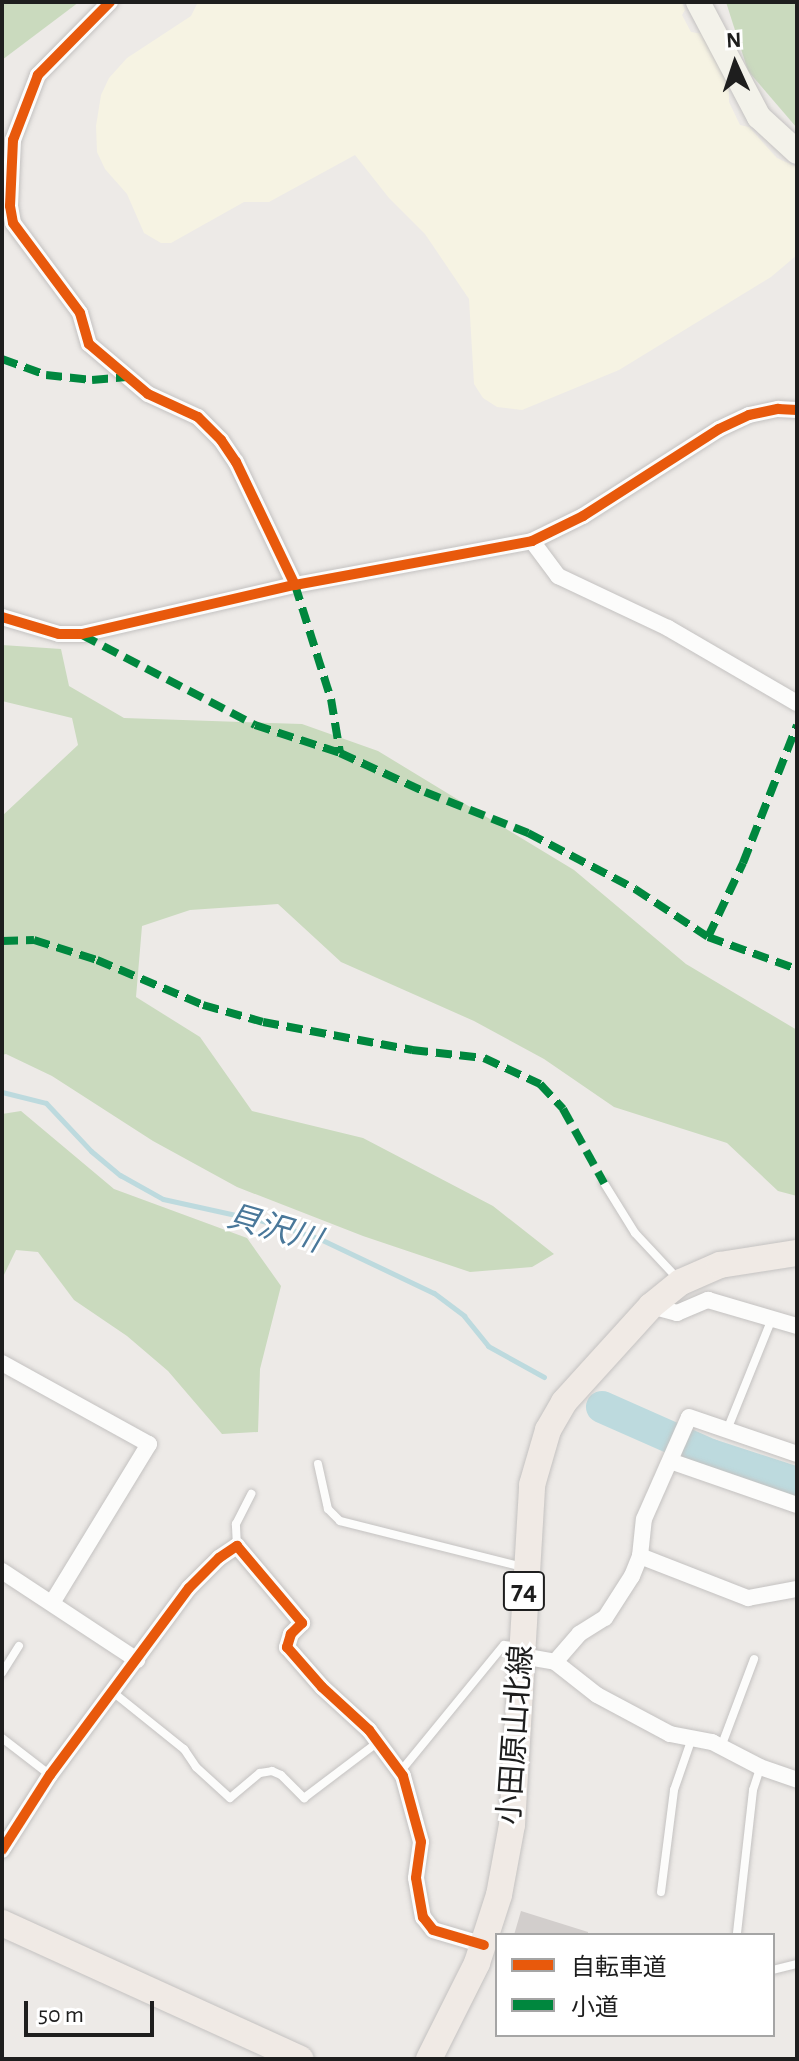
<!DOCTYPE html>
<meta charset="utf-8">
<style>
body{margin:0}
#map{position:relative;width:799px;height:2061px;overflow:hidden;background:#edeae7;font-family:"Alegreya Sans","Noto Sans JP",sans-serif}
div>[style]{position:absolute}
.education>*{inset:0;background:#f6f3e3}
.forest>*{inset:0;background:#cadabe}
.stream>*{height:5px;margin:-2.5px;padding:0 2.5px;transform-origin:2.5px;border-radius:2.5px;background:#bddade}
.river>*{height:32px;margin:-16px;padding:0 16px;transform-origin:16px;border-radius:16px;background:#bddade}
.building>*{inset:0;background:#d2cecc}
.roads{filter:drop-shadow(0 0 2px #c4c2c1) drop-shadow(0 0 2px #c4c2c1)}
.lane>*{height:8px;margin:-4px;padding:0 4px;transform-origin:4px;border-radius:4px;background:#fcfcfb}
.street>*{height:16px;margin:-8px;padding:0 8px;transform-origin:8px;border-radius:8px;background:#fcfcfb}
.secondary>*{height:24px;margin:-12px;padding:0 12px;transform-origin:12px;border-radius:12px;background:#f3f2ea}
.primary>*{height:26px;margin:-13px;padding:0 13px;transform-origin:13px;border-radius:13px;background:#f0eae5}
.quiet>*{height:8px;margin-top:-4px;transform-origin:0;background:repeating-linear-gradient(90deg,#00873e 0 16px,transparent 0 24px)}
.cycleway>*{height:10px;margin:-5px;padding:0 5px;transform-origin:5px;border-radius:5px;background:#e8590c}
span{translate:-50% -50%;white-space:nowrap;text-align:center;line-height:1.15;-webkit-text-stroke:6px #fff;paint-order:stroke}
.shield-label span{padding:2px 6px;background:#fff;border:2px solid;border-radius:6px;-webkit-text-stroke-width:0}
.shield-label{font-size:28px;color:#1e1e1e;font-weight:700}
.street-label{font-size:30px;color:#1e1e1e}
.water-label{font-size:32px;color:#4a789a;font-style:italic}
.frame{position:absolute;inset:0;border:4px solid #1e1e1e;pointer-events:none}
.legend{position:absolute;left:495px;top:1933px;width:280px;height:104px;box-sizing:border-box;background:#fff;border:2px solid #a5a5a5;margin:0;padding:10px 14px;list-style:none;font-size:24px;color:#1e1e1e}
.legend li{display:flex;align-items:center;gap:16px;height:40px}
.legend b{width:40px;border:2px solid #a5a5a5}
.north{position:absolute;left:695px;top:24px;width:80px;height:80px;-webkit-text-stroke:6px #fff;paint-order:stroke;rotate:357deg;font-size:22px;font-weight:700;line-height:32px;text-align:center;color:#1e1e1e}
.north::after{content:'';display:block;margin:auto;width:28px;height:36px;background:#1e1e1e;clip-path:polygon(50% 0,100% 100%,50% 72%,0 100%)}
.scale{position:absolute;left:24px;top:2001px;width:130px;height:36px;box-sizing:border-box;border:4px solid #1e1e1e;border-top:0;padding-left:10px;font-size:24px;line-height:28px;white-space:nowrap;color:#1e1e1e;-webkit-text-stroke:6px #fff;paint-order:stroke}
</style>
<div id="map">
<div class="education">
<div style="clip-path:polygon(198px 2px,682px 2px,685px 10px,682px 15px,691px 32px,703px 34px,729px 82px,729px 102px,740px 125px,749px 127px,777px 158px,797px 167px,797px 255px,771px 277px,619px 370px,522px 410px,497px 407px,483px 398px,474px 384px,469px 299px,425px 234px,389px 198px,355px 155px,269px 202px,244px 202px,171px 243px,161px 243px,144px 233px,127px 194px,105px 169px,97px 152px,96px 126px,101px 95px,109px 78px,127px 58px,191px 16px)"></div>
</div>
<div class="forest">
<div style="clip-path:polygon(2px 2px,79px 2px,2px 60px)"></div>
<div style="clip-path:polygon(726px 2px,797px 2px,797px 128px,748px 71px)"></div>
<div style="clip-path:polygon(2px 645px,61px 649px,69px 686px,124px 718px,302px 724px,378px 751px,574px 870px,686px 964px,797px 1030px,797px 1196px,778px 1191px,727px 1143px,614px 1107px,544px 1059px,474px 1021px,341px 962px,278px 904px,190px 910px,142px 926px,136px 997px,200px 1037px,252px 1111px,363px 1138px,493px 1206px,554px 1254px,532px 1267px,470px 1272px,363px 1236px,237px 1187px,153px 1141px,52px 1076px,6px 1054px,2px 1055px,2px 816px,78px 745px,72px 718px,2px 701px)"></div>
<div style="clip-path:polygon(21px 1111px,114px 1189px,247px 1238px,281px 1286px,260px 1369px,258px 1432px,222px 1434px,168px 1371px,127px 1336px,74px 1300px,38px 1252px,16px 1250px,2px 1279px,2px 1114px)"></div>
</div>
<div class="stream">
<div style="left:2px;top:1092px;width:45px;rotate:14deg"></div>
<div style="left:46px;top:1103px;width:66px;rotate:46.8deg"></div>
<div style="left:91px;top:1151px;width:38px;rotate:40deg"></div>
<div style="left:120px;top:1175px;width:49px;rotate:29.2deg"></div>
<div style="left:163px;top:1199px;width:102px;rotate:12.4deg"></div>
<div style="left:263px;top:1221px;width:58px;rotate:17.2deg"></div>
<div style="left:318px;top:1238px;width:128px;rotate:25.4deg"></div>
<div style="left:434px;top:1293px;width:38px;rotate:37deg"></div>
<div style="left:464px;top:1316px;width:38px;rotate:51deg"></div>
<div style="left:488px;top:1346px;width:64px;rotate:29deg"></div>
</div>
<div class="river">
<div style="left:602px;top:1407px;width:119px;rotate:23.8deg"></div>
<div style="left:711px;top:1455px;width:90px;rotate:18deg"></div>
</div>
<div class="building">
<div style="clip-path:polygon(521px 1911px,588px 1932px,588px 1935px,514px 1935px)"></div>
</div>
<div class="roads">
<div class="lane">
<div style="left:604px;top:1183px;width:59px;rotate:58.2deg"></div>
<div style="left:635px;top:1233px;width:64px;rotate:46.9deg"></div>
<div style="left:727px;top:1430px;width:118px;rotate:-68deg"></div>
<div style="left:318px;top:1464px;width:46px;rotate:77.5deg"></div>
<div style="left:328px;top:1509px;width:17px;rotate:45deg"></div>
<div style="left:340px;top:1521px;width:189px;rotate:14.1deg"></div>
<div style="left:237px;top:1546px;width:22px;rotate:-93deg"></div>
<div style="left:236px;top:1524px;width:34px;rotate:-63deg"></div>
<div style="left:2px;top:1673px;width:32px;rotate:-58deg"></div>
<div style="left:114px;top:1693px;width:90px;rotate:38.7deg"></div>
<div style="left:184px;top:1749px;width:22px;rotate:56deg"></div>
<div style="left:196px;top:1767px;width:46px;rotate:42.4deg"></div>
<div style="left:230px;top:1798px;width:39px;rotate:-40deg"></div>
<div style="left:260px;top:1773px;width:12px;rotate:-9deg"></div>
<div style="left:272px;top:1771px;width:10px;rotate:24deg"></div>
<div style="left:281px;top:1775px;width:33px;rotate:45deg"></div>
<div style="left:304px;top:1798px;width:93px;rotate:-37.1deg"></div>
<div style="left:2px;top:1738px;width:61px;rotate:37.6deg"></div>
<div style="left:721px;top:1747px;width:94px;rotate:-69.4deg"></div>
<div style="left:400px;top:1772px;width:164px;rotate:-50.7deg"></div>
<div style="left:504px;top:1645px;width:16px;rotate:7deg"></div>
<div style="left:661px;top:1892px;width:103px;rotate:-82.7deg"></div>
<div style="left:674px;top:1790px;width:55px;rotate:-70.9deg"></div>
<div style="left:737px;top:1933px;width:144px;rotate:-83.6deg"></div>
<div style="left:753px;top:1790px;width:23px;rotate:-72deg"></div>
<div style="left:773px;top:1970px;width:25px;rotate:-14deg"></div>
</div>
<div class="street">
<div style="left:110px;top:2px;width:103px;rotate:134.6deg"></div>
<div style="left:38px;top:75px;width:70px;rotate:111deg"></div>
<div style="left:13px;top:140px;width:66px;rotate:92.6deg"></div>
<div style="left:10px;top:206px;width:17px;rotate:80deg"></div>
<div style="left:13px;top:223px;width:112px;rotate:53.3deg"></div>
<div style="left:80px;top:313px;width:32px;rotate:74deg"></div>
<div style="left:89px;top:344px;width:77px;rotate:40.3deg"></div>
<div style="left:148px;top:394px;width:55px;rotate:24.7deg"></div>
<div style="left:198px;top:417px;width:33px;rotate:45deg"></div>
<div style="left:221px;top:440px;width:27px;rotate:56deg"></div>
<div style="left:236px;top:462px;width:136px;rotate:64.4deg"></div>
<div style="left:532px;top:541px;width:44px;rotate:53.4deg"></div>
<div style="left:558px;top:576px;width:122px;rotate:25.3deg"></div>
<div style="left:668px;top:628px;width:149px;rotate:30.2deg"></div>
<div style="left:2px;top:617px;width:59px;rotate:16.6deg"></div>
<div style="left:59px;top:634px;width:23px"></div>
<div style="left:82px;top:634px;width:219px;rotate:-13deg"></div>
<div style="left:295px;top:585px;width:241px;rotate:-10.5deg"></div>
<div style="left:532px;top:541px;width:57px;rotate:-26.1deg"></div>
<div style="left:583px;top:516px;width:161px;rotate:-32.6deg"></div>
<div style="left:719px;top:429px;width:33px;rotate:-25deg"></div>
<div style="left:749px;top:415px;width:30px;rotate:-12deg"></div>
<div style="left:778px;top:409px;width:19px;rotate:3deg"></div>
<div style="left:651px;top:1306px;width:27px;rotate:15deg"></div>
<div style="left:677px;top:1313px;width:34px;rotate:-23deg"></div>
<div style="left:708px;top:1300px;width:93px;rotate:16.3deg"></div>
<div style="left:2px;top:1363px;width:168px;rotate:28.9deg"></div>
<div style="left:149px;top:1444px;width:186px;rotate:121.4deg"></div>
<div style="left:670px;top:1461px;width:134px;rotate:19.1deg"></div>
<div style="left:640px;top:1556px;width:116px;rotate:21.3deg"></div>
<div style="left:748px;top:1598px;width:50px;rotate:-10.4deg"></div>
<div style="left:2px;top:1571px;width:162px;rotate:33.4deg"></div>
<div style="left:522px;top:1656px;width:34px;rotate:10deg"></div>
<div style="left:555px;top:1662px;width:53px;rotate:38.2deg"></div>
<div style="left:597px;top:1695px;width:83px;rotate:28.1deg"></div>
<div style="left:670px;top:1734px;width:43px;rotate:10.8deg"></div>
<div style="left:712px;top:1742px;width:54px;rotate:27.5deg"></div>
<div style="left:760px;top:1767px;width:39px;rotate:19deg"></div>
<div style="left:555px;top:1662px;width:37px;rotate:-49deg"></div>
<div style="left:579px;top:1634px;width:31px;rotate:-32deg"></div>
<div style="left:605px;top:1618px;width:50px;rotate:-57.3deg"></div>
<div style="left:632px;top:1576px;width:22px;rotate:-68deg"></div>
<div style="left:640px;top:1556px;width:37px;rotate:-84deg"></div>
<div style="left:644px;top:1519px;width:111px;rotate:-66.2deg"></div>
<div style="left:689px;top:1417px;width:114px;rotate:18.9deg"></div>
<div style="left:2px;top:1850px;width:89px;rotate:-57.4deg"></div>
<div style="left:50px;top:1775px;width:233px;rotate:-53.4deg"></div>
<div style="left:189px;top:1588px;width:42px;rotate:-45deg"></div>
<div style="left:219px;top:1558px;width:22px;rotate:-34deg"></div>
<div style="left:237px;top:1546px;width:101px;rotate:49.8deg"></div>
<div style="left:302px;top:1623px;width:16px;rotate:135deg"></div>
<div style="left:291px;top:1634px;width:14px;rotate:107deg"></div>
<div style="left:287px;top:1647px;width:53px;rotate:48.8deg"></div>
<div style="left:322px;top:1687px;width:64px;rotate:42.5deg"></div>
<div style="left:369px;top:1730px;width:57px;rotate:53.5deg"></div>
<div style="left:403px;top:1776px;width:68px;rotate:74.7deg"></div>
<div style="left:421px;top:1842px;width:36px;rotate:98deg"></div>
<div style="left:416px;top:1878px;width:40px;rotate:80deg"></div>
<div style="left:423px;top:1917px;width:16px;rotate:52deg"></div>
<div style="left:433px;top:1930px;width:53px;rotate:16.4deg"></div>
</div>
<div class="secondary">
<div style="left:698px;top:2px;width:130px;rotate:62.1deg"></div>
<div style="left:759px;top:117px;width:52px;rotate:42.6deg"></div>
</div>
<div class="primary">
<div style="left:2px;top:1923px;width:328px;rotate:24.5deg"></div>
<div style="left:429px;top:2059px;width:107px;rotate:-63.4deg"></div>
<div style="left:477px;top:1963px;width:71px;rotate:-72.1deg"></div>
<div style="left:499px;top:1895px;width:71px;rotate:-79.5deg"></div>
<div style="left:512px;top:1825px;width:341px;rotate:-86.6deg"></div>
<div style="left:532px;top:1485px;width:57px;rotate:-73.8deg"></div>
<div style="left:548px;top:1430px;width:32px;rotate:-60deg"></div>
<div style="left:564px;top:1402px;width:130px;rotate:-47.8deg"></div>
<div style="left:651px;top:1306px;width:38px;rotate:-39deg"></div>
<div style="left:681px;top:1282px;width:43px;rotate:-23.6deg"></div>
<div style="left:720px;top:1265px;width:78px;rotate:-8.9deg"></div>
</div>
</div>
<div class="quiet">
<div style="left:2px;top:359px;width:47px;rotate:20deg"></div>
<div style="left:46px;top:375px;width:46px;rotate:6.2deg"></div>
<div style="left:92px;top:380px;width:35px;rotate:-5deg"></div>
<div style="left:295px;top:585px;width:120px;rotate:72.5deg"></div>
<div style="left:331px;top:699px;width:55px;rotate:80.5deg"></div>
<div style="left:82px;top:635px;width:195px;rotate:27.5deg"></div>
<div style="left:255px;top:725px;width:89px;rotate:18.2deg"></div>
<div style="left:340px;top:753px;width:94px;rotate:24.6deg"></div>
<div style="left:425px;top:792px;width:111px;rotate:21.7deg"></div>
<div style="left:528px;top:833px;width:121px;rotate:27.6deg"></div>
<div style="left:635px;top:889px;width:87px;rotate:33.3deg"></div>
<div style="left:708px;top:937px;width:95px;rotate:19.8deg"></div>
<div style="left:708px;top:937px;width:82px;rotate:-64.7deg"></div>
<div style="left:743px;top:863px;width:148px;rotate:-68.6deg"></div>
<div style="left:2px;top:941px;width:32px;rotate:-2deg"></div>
<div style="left:34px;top:940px;width:66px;rotate:17.6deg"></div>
<div style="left:97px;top:960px;width:115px;rotate:23deg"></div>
<div style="left:203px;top:1005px;width:62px;rotate:15.8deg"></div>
<div style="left:263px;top:1022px;width:152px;rotate:10.6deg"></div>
<div style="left:412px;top:1050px;width:72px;rotate:6.3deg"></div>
<div style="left:484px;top:1058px;width:62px;rotate:24.9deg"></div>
<div style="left:540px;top:1084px;width:34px;rotate:47deg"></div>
<div style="left:563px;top:1109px;width:85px;rotate:61deg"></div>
</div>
<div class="cycleway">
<div style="left:110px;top:2px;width:103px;rotate:134.6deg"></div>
<div style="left:38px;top:75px;width:70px;rotate:111deg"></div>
<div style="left:13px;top:140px;width:66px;rotate:92.6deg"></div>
<div style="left:10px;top:206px;width:17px;rotate:80deg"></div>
<div style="left:13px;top:223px;width:112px;rotate:53.3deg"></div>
<div style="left:80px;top:313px;width:32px;rotate:74deg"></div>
<div style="left:89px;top:344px;width:77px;rotate:40.3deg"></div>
<div style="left:148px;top:394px;width:55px;rotate:24.7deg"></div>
<div style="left:198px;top:417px;width:33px;rotate:45deg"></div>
<div style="left:221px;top:440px;width:27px;rotate:56deg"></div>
<div style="left:236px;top:462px;width:136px;rotate:64.4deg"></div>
<div style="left:2px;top:617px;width:59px;rotate:16.6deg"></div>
<div style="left:59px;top:634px;width:23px"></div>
<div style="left:82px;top:634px;width:219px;rotate:-13deg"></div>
<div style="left:295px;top:585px;width:241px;rotate:-10.5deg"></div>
<div style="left:532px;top:541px;width:57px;rotate:-26.1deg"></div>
<div style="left:583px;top:516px;width:161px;rotate:-32.6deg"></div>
<div style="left:719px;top:429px;width:33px;rotate:-25deg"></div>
<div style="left:749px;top:415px;width:30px;rotate:-12deg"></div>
<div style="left:778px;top:409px;width:19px;rotate:3deg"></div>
<div style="left:2px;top:1850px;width:89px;rotate:-57.4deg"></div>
<div style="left:50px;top:1775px;width:233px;rotate:-53.4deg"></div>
<div style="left:189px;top:1588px;width:42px;rotate:-45deg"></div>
<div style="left:219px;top:1558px;width:22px;rotate:-34deg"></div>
<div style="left:237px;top:1546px;width:101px;rotate:49.8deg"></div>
<div style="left:302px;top:1623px;width:16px;rotate:135deg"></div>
<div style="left:291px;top:1634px;width:14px;rotate:107deg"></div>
<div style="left:287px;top:1647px;width:53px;rotate:48.8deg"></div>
<div style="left:322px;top:1687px;width:64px;rotate:42.5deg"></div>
<div style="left:369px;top:1730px;width:57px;rotate:53.5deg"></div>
<div style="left:403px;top:1776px;width:68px;rotate:74.7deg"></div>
<div style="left:421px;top:1842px;width:36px;rotate:98deg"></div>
<div style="left:416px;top:1878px;width:40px;rotate:80deg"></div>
<div style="left:423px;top:1917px;width:16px;rotate:52deg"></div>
<div style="left:433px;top:1930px;width:53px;rotate:16.4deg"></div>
</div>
<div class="shield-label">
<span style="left:524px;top:1591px">74</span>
</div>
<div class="street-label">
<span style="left:516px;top:1735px;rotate:-86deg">小田原山北線</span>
</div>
<div class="water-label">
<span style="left:274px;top:1229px;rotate:16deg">貝沢川</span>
</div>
<div class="frame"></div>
<ul class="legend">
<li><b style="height:10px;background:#e8590c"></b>自転車道</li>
<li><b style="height:10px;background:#00873e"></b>小道</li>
</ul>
<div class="north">N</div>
<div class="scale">50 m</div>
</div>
